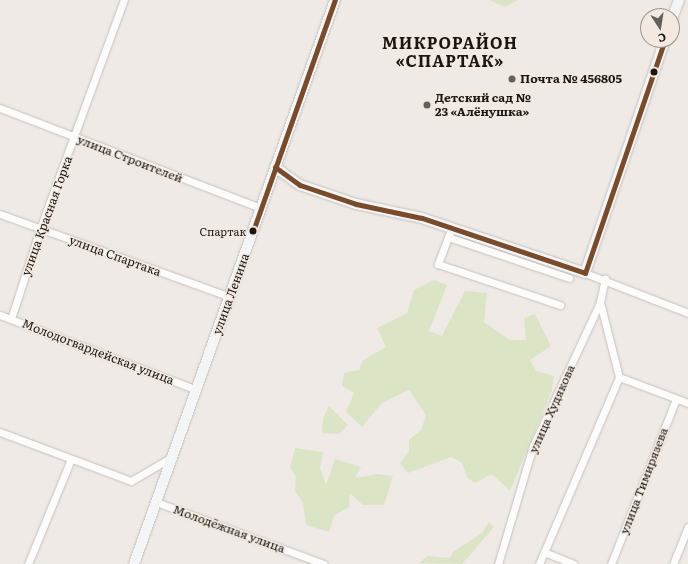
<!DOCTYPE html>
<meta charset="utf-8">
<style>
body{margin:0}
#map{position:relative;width:688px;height:564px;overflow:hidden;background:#efeae5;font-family:Literata,serif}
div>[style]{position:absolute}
.green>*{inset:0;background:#dce4c6}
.roads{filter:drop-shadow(0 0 1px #c5c1bd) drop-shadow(0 0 1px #c5c1bd)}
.street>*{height:7px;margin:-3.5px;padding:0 3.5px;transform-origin:3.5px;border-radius:3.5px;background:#fdfcfb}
.secondary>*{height:10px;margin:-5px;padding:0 5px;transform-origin:5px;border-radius:5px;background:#f4f5f6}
.bus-1>*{height:5px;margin:-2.5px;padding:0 2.5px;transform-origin:2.5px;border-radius:2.5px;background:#7a4b2a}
.dots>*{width:11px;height:11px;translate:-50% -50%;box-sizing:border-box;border:2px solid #f3e9e1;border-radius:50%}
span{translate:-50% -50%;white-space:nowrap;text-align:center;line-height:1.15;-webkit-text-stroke:3px #f3e9e1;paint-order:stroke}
.bus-label{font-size:11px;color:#191613}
.right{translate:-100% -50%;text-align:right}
.poi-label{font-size:12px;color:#191613;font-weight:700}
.left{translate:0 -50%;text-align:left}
.street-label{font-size:12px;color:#191613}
.district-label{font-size:16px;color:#191613;font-weight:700;letter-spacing:1px}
.north{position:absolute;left:640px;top:8px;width:40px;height:40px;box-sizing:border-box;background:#f3e9e1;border:1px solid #9c958f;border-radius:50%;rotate:168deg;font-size:11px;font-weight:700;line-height:16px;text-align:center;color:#191613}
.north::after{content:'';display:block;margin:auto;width:14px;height:18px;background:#64605c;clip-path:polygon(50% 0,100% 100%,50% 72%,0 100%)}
</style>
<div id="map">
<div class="green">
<div style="clip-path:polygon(489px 0,518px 0,505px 7px)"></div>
<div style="clip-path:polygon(434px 280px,447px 285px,429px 331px,442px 336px,465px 291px,487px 293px,484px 322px,510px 340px,526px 340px,524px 318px,535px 314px,551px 346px,530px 360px,536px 371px,554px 376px,552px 390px,510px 491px,492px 474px,475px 483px,467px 477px,462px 463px,451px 457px,408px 473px,400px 463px,409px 451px,409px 440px,421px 430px,426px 415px,409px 390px,382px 403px,362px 427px,346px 412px,354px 393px,342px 386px,344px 373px,359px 370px,362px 361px,386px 347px,377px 328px,407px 313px,414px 290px)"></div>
<div style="clip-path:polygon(329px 406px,348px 425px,339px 434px,322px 433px,323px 418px)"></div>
<div style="clip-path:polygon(295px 448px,323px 452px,320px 468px,326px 485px,335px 459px,361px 467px,355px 478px,377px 474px,393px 476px,384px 505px,363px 505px,350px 494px,349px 507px,334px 516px,329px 532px,306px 525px,303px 503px,295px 491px,296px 477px,290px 468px)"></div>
<div style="clip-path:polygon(489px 522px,494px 527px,462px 564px,419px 563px,427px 556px,450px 558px,453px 552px,482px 533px)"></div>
</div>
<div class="roads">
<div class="street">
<div style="left:0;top:108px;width:280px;rotate:21deg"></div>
<div style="left:0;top:214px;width:245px;rotate:19.8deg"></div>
<div style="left:452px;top:227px;width:40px;rotate:111deg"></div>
<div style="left:438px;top:264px;width:129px;rotate:18.6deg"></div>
<div style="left:448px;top:237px;width:128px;rotate:18.7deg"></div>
<div style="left:585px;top:273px;width:110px;rotate:21.2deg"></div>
<div style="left:600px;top:302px;width:77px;rotate:75.8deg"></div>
<div style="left:619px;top:377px;width:74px;rotate:20.6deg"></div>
<div style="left:0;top:315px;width:211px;rotate:20.8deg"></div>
<div style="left:11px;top:319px;width:95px;rotate:-72.1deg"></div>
<div style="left:40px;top:229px;width:244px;rotate:-69.9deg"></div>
<div style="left:0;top:432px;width:140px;rotate:20.5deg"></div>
<div style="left:131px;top:481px;width:48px;rotate:-30.3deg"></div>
<div style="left:156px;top:502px;width:179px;rotate:20.3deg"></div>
<div style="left:544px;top:552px;width:32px;rotate:22deg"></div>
<div style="left:28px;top:564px;width:113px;rotate:-67.7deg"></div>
<div style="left:498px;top:564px;width:123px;rotate:-73.5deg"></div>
<div style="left:533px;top:446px;width:159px;rotate:-65deg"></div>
<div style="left:600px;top:302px;width:24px;rotate:-78deg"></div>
<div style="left:539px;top:564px;width:203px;rotate:-66.8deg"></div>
<div style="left:611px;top:564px;width:177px;rotate:-68.5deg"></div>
<div style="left:673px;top:564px;width:40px;rotate:-68deg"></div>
</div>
<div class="secondary">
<div style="left:672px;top:19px;width:20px;rotate:-70deg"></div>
<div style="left:275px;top:167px;width:31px;rotate:36deg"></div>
<div style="left:300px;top:185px;width:59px;rotate:18.7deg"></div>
<div style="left:356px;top:204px;width:67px;rotate:12deg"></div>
<div style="left:422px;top:218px;width:172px;rotate:18.6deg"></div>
<div style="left:585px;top:273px;width:246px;rotate:-71.1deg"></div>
<div style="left:134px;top:564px;width:599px;rotate:-70.38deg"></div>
</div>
</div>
<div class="bus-1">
<div style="left:275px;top:167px;width:31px;rotate:36deg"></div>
<div style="left:300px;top:185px;width:59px;rotate:18.7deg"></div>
<div style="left:356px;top:204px;width:67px;rotate:12deg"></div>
<div style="left:422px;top:218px;width:172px;rotate:18.6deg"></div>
<div style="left:585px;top:273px;width:246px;rotate:-71.1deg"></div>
<div style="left:253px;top:231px;width:245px;rotate:-70.5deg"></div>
</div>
<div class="dots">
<div style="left:654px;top:72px;background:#191613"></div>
<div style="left:512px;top:79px;background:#64605c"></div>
<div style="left:427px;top:105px;background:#64605c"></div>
<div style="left:253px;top:231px;background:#191613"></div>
</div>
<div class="bus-label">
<span class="right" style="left:246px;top:231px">Спартак</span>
</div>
<div class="poi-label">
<span class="left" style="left:520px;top:79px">Почта № 456805</span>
<span class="left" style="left:435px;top:105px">Детский сад №<br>23 «Алёнушка»</span>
</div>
<div class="street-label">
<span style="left:130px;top:159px;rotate:21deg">улица Строителей</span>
<span style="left:47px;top:216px;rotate:-70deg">улица Красная Горка</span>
<span style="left:115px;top:256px;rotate:20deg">улица Спартака</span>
<span style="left:231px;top:294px;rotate:-70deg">улица Ленина</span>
<span style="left:98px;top:352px;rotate:21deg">Молодогвардейская улица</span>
<span style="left:552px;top:409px;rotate:-66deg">улица Худякова</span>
<span style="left:644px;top:481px;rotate:-69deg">улица Тимирязева</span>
<span style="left:229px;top:529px;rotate:20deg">Молодёжная улица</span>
</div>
<div class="district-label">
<span style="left:450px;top:51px">МИКРОРАЙОН<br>«СПАРТАК»</span>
</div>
<div class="north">С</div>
</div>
